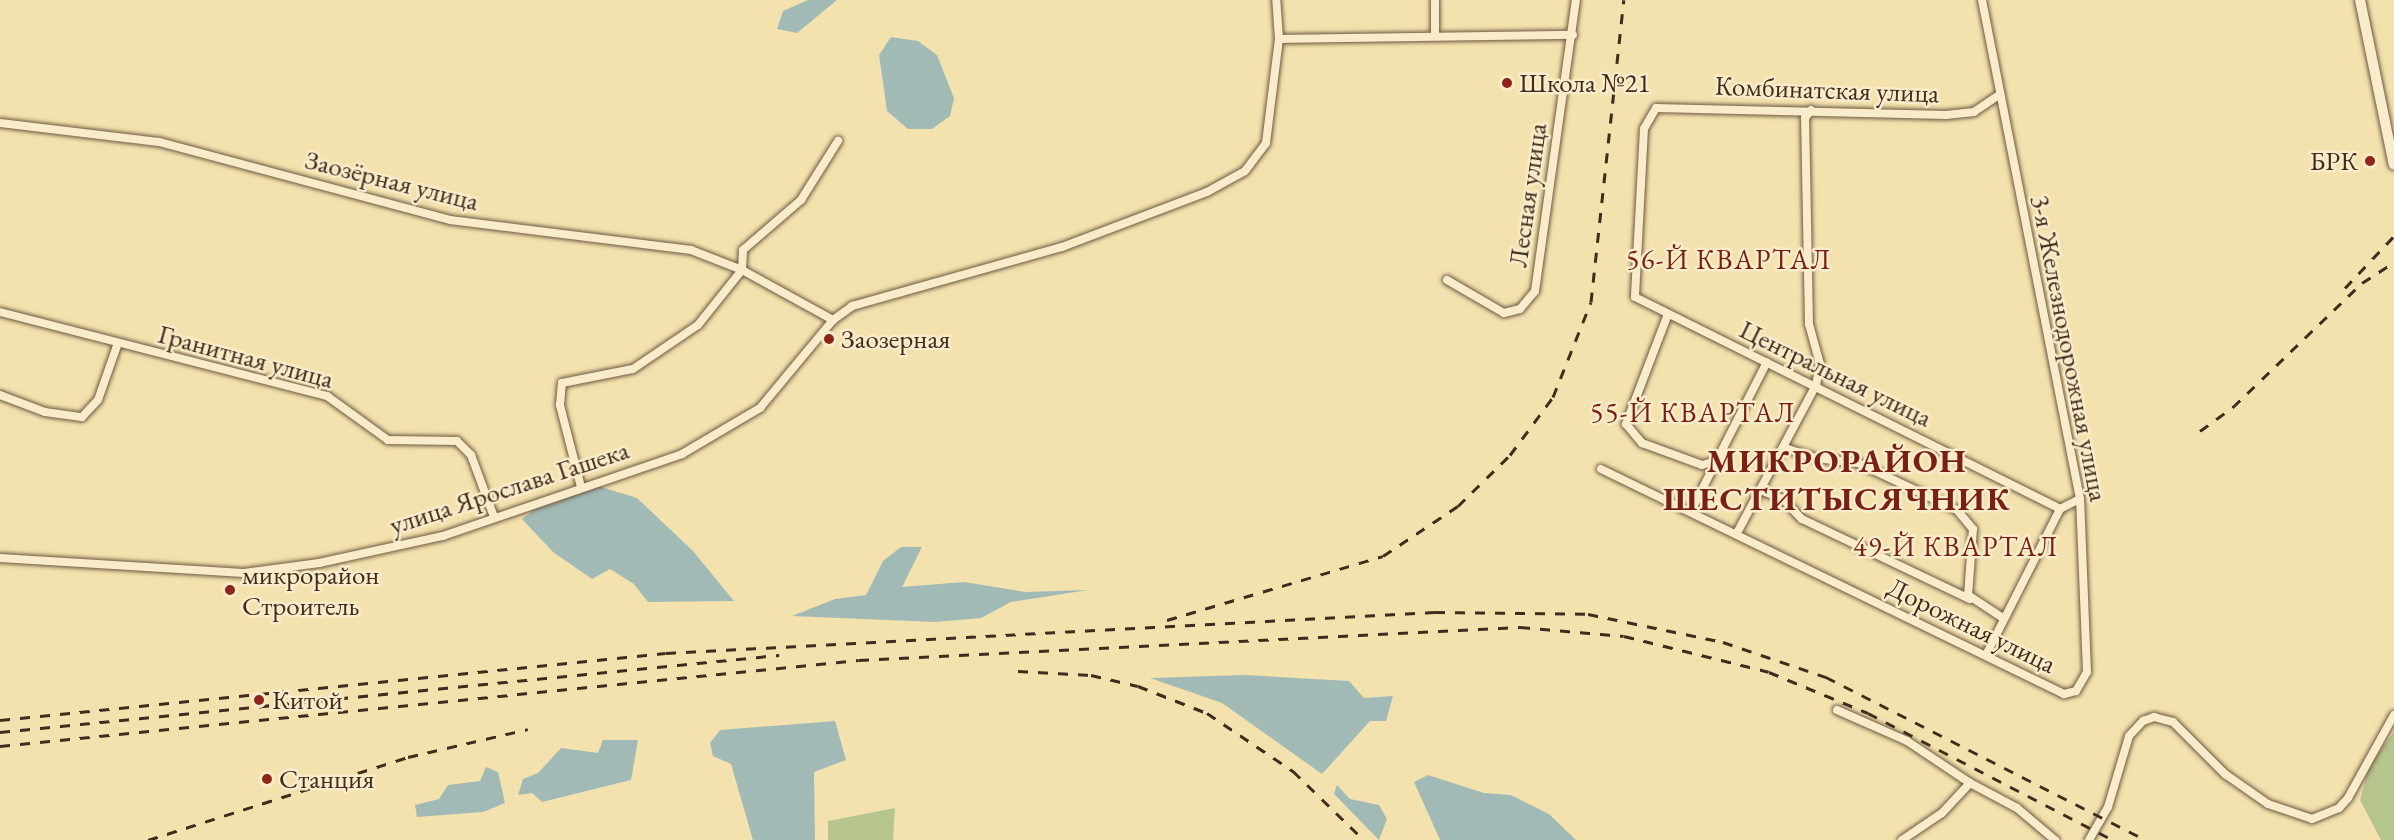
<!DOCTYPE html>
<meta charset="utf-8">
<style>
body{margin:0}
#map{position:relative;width:2394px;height:840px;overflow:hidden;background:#f4e2ae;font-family:"EB Garamond",serif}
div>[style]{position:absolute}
.green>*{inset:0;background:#b6c48e}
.water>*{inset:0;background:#a2bab6}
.roads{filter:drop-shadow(0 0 2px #6d5941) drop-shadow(0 0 2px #6d5941)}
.street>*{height:8px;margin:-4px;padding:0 4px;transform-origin:4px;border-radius:4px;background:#f8ecca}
.secondary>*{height:10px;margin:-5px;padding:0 5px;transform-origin:5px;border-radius:5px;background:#f8ecca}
.rail>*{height:3px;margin-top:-1.5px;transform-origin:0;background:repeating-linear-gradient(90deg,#402b1d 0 10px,transparent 0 20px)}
.dots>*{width:16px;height:16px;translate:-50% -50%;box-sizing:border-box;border:3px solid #f8ecca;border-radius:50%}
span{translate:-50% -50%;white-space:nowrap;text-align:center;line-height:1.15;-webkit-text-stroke:5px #f8ecca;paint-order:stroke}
.poi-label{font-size:27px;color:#402b1d}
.left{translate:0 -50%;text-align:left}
.right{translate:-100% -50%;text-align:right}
.street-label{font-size:27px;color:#402b1d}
.neighbourhood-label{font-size:28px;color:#7a1f14;letter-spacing:1.5px}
.district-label{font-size:33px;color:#7a1f14;font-weight:700;letter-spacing:1.5px}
</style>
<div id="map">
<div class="green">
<div style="clip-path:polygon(2394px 732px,2394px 840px,2381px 840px,2360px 800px,2370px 764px)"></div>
<div style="clip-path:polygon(895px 808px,893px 840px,828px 840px,828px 821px)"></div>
</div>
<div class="water">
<div style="clip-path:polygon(808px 0,837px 0,797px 33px,777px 29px,783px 11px)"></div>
<div style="clip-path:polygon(891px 37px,918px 41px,937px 55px,954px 98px,950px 116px,932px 129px,908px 129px,887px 111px,879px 55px)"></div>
<div style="clip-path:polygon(598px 486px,637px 498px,693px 551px,734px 601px,648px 602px,634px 584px,610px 569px,592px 579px,553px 552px,522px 519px,541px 505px)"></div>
<div style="clip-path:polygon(901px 547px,922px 547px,902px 587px,964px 582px,1025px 592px,1088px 590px,1011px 602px,981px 618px,935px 622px,792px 616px,835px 599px,866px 595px,883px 561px)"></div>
<div style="clip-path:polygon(1245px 675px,1349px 681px,1364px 698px,1393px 696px,1386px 721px,1370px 721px,1322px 774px,1222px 703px,1150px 678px)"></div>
<div style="clip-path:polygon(835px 721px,846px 760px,814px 772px,815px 840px,753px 840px,731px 764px,713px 756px,710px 743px,720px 730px)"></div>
<div style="clip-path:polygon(603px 740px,638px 740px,631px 780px,542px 802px,532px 793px,518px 795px,523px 779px,538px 773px,561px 748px,598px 753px)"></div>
<div style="clip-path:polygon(486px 767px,498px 772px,505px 803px,483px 812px,417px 817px,415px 805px,439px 799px,448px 785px,480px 781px)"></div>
<div style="clip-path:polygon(1428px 775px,1484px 793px,1511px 795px,1549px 814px,1576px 840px,1440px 840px,1414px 782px)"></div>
<div style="clip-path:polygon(1337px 785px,1350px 799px,1379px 805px,1387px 819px,1379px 840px,1334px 794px)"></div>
</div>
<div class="roads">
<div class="street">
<div style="left:1435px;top:0;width:35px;rotate:90deg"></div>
<div style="left:1279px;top:39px;width:294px;rotate:-0.8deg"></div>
<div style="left:1999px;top:95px;width:30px;rotate:146deg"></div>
<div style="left:1974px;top:112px;width:28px;rotate:174deg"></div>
<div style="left:1946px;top:115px;width:290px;rotate:-178.6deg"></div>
<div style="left:1656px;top:108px;width:24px;rotate:120deg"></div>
<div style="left:1644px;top:129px;width:168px;rotate:93.1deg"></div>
<div style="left:1635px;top:297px;width:475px;rotate:26.5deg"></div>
<div style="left:2060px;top:509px;width:22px;rotate:-27deg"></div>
<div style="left:0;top:123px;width:160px;rotate:6.8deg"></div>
<div style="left:159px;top:142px;width:301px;rotate:15deg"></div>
<div style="left:450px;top:220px;width:243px;rotate:7.1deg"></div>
<div style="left:691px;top:250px;width:55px;rotate:21.4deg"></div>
<div style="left:742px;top:270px;width:104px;rotate:28.8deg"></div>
<div style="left:1447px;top:280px;width:66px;rotate:30.1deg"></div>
<div style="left:1504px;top:313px;width:16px;rotate:-14deg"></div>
<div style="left:1520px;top:309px;width:23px;rotate:-50deg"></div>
<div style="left:1535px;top:291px;width:294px;rotate:-82deg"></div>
<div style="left:0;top:312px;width:338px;rotate:14.4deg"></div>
<div style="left:327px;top:396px;width:75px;rotate:35.8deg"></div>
<div style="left:388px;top:440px;width:69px;rotate:0.8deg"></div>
<div style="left:457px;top:441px;width:20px;rotate:45deg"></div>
<div style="left:471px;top:455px;width:66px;rotate:69.6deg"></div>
<div style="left:1668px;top:314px;width:118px;rotate:110.9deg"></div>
<div style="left:1626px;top:424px;width:25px;rotate:50deg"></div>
<div style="left:1642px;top:443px;width:64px;rotate:20.1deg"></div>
<div style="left:1702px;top:465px;width:20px;rotate:-15deg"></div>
<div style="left:0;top:395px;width:48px;rotate:20.7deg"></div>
<div style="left:45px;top:412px;width:37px;rotate:8deg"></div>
<div style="left:82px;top:417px;width:23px;rotate:-47deg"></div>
<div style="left:98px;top:400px;width:60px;rotate:-70.7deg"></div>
<div style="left:1785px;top:448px;width:33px;rotate:18deg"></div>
<div style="left:1816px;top:458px;width:42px;rotate:6.8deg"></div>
<div style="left:1858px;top:463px;width:110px;rotate:25.4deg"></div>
<div style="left:1957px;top:510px;width:25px;rotate:50deg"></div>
<div style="left:1973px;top:529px;width:66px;rotate:94.3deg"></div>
<div style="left:1968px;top:595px;width:42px;rotate:33.3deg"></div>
<div style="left:1601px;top:469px;width:515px;rotate:25.92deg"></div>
<div style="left:2064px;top:694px;width:12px;rotate:-14deg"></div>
<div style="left:2076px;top:691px;width:22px;rotate:-60deg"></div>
<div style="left:2087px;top:672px;width:173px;rotate:-92.3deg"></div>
<div style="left:2080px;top:499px;width:509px;rotate:-101.11deg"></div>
<div style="left:581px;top:487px;width:85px;rotate:-104.4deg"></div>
<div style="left:560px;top:405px;width:22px;rotate:-85deg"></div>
<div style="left:562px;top:383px;width:72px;rotate:-11.2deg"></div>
<div style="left:633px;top:369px;width:78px;rotate:-34.1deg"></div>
<div style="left:698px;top:325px;width:70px;rotate:-51.3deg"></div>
<div style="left:742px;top:270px;width:20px;rotate:-87deg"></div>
<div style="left:743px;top:250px;width:77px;rotate:-40.8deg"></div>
<div style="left:801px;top:200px;width:70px;rotate:-57.9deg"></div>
<div style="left:1761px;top:490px;width:25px;rotate:23deg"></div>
<div style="left:1784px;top:500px;width:26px;rotate:47deg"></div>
<div style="left:1802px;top:519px;width:186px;rotate:25.5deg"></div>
<div style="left:1691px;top:511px;width:167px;rotate:-63deg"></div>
<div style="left:1737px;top:533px;width:168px;rotate:-61.9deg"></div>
<div style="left:1816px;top:385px;width:21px;rotate:-79deg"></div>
<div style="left:1820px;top:364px;width:41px;rotate:-105.4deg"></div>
<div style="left:1809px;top:324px;width:206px;rotate:-91.1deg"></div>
<div style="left:1805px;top:118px;width:10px;rotate:-53deg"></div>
<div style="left:0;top:558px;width:244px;rotate:3.5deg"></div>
<div style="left:244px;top:573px;width:76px;rotate:-7.6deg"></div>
<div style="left:319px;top:563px;width:127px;rotate:-12.3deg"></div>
<div style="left:443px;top:536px;width:253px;rotate:-18.9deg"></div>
<div style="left:682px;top:454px;width:91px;rotate:-30.5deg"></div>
<div style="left:760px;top:408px;width:114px;rotate:-50.3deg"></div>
<div style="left:833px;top:320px;width:24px;rotate:-36deg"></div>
<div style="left:852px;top:306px;width:218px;rotate:-15.7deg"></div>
<div style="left:1062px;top:247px;width:155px;rotate:-20.8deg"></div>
<div style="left:1207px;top:192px;width:43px;rotate:-28.9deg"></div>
<div style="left:1245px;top:171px;width:35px;rotate:-53deg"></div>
<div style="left:1266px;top:143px;width:105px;rotate:-82.9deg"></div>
<div style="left:1279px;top:39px;width:39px;rotate:-94deg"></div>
<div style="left:1986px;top:655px;width:164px;rotate:-63.1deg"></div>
<div style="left:1837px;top:710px;width:77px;rotate:23.9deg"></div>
<div style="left:1907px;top:741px;width:76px;rotate:33.7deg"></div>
<div style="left:1902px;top:840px;width:48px;rotate:-34deg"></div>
<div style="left:1942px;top:813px;width:41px;rotate:-47deg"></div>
<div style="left:1970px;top:783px;width:53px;rotate:28deg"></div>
<div style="left:2017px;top:808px;width:50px;rotate:40.1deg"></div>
<div style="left:2089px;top:840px;width:38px;rotate:-60deg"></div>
<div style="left:2108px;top:807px;width:74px;rotate:-73.5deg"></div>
<div style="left:2129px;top:736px;width:21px;rotate:-47deg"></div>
<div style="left:2143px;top:721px;width:12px;rotate:-20deg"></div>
<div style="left:2154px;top:717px;width:20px;rotate:15deg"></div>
<div style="left:2173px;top:722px;width:74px;rotate:45deg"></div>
<div style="left:2225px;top:774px;width:52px;rotate:34.9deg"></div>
<div style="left:2268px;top:804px;width:46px;rotate:18.8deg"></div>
<div style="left:2312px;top:819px;width:29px;rotate:-22deg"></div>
<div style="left:2339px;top:808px;width:13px;rotate:-48deg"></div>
<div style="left:2348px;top:798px;width:95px;rotate:-61deg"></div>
</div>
<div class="secondary">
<div style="left:2360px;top:0;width:168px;rotate:78.4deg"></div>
</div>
</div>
<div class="rail">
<div style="left:2345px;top:288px;width:71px;rotate:-46.7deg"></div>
<div style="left:2200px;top:431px;width:41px;rotate:-36deg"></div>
<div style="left:2233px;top:407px;width:179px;rotate:-43.9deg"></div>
<div style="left:2362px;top:283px;width:38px;rotate:-33deg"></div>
<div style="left:1167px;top:620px;width:225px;rotate:-16.5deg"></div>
<div style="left:1383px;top:556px;width:90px;rotate:-33.7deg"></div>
<div style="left:1458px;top:506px;width:73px;rotate:-44.4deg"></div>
<div style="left:1510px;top:455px;width:72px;rotate:-53.4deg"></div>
<div style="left:1553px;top:397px;width:102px;rotate:-68.2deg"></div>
<div style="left:1591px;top:302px;width:304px;rotate:-83.8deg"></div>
<div style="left:1018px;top:671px;width:73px;rotate:3.1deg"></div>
<div style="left:1091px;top:675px;width:48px;rotate:13.2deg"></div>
<div style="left:1138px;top:686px;width:74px;rotate:21.4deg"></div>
<div style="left:1207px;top:713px;width:104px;rotate:34deg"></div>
<div style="left:1293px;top:771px;width:99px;rotate:44.2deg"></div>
<div style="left:0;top:720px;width:669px;rotate:-5.74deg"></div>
<div style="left:666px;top:653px;width:770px;rotate:-3.05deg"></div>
<div style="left:1435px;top:612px;width:153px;rotate:0.7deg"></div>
<div style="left:1588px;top:614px;width:138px;rotate:11.7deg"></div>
<div style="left:1723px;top:642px;width:109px;rotate:18.8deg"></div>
<div style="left:1826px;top:677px;width:359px;rotate:27deg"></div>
<div style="left:0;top:732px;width:783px;rotate:-5.65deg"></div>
<div style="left:0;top:746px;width:863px;rotate:-5.72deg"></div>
<div style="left:859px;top:660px;width:662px;rotate:-2.86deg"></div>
<div style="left:1520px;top:627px;width:104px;rotate:4.9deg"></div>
<div style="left:1624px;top:636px;width:149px;rotate:13.9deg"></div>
<div style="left:1769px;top:672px;width:107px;rotate:22.5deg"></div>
<div style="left:1868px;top:713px;width:276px;rotate:27.4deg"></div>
<div style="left:148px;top:840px;width:273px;rotate:-17.7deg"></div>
<div style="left:408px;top:757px;width:123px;rotate:-13.1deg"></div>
</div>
<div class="dots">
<div style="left:1507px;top:83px;background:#8f2418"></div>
<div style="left:2370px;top:161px;background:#8f2418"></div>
<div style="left:829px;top:339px;background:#8f2418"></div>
<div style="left:230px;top:590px;background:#8f2418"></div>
<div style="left:259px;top:700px;background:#8f2418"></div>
<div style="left:267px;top:779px;background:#8f2418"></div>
</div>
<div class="poi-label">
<span class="left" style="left:1519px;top:83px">Школа №21</span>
<span class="right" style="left:2358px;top:161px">БРК</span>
<span class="left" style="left:841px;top:339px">Заозерная</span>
<span class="left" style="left:242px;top:590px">микрорайон<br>Строитель</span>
<span class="left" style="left:272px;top:700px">Китой</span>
<span class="left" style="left:279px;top:779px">Станция</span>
</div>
<div class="street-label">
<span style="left:1827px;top:89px;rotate:2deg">Комбинатская улица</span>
<span style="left:392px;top:180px;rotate:14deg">Заозёрная улица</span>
<span style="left:1527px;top:195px;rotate:-82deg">Лесная улица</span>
<span style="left:2070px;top:348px;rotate:79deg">3-я Железнодорожная улица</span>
<span style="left:246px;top:356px;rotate:15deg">Гранитная улица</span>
<span style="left:1836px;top:373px;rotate:26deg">Центральная улица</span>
<span style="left:509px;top:487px;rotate:-18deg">улица Ярослава Гашека</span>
<span style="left:1972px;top:625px;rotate:26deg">Дорожная улица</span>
</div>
<div class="neighbourhood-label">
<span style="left:1729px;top:259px">56-Й КВАРТАЛ</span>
<span style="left:1693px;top:412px">55-Й КВАРТАЛ</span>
<span style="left:1956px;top:546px">49-Й КВАРТАЛ</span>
</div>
<div class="district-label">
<span style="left:1837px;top:480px">МИКРОРАЙОН<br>ШЕСТИТЫСЯЧНИК</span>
</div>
</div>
